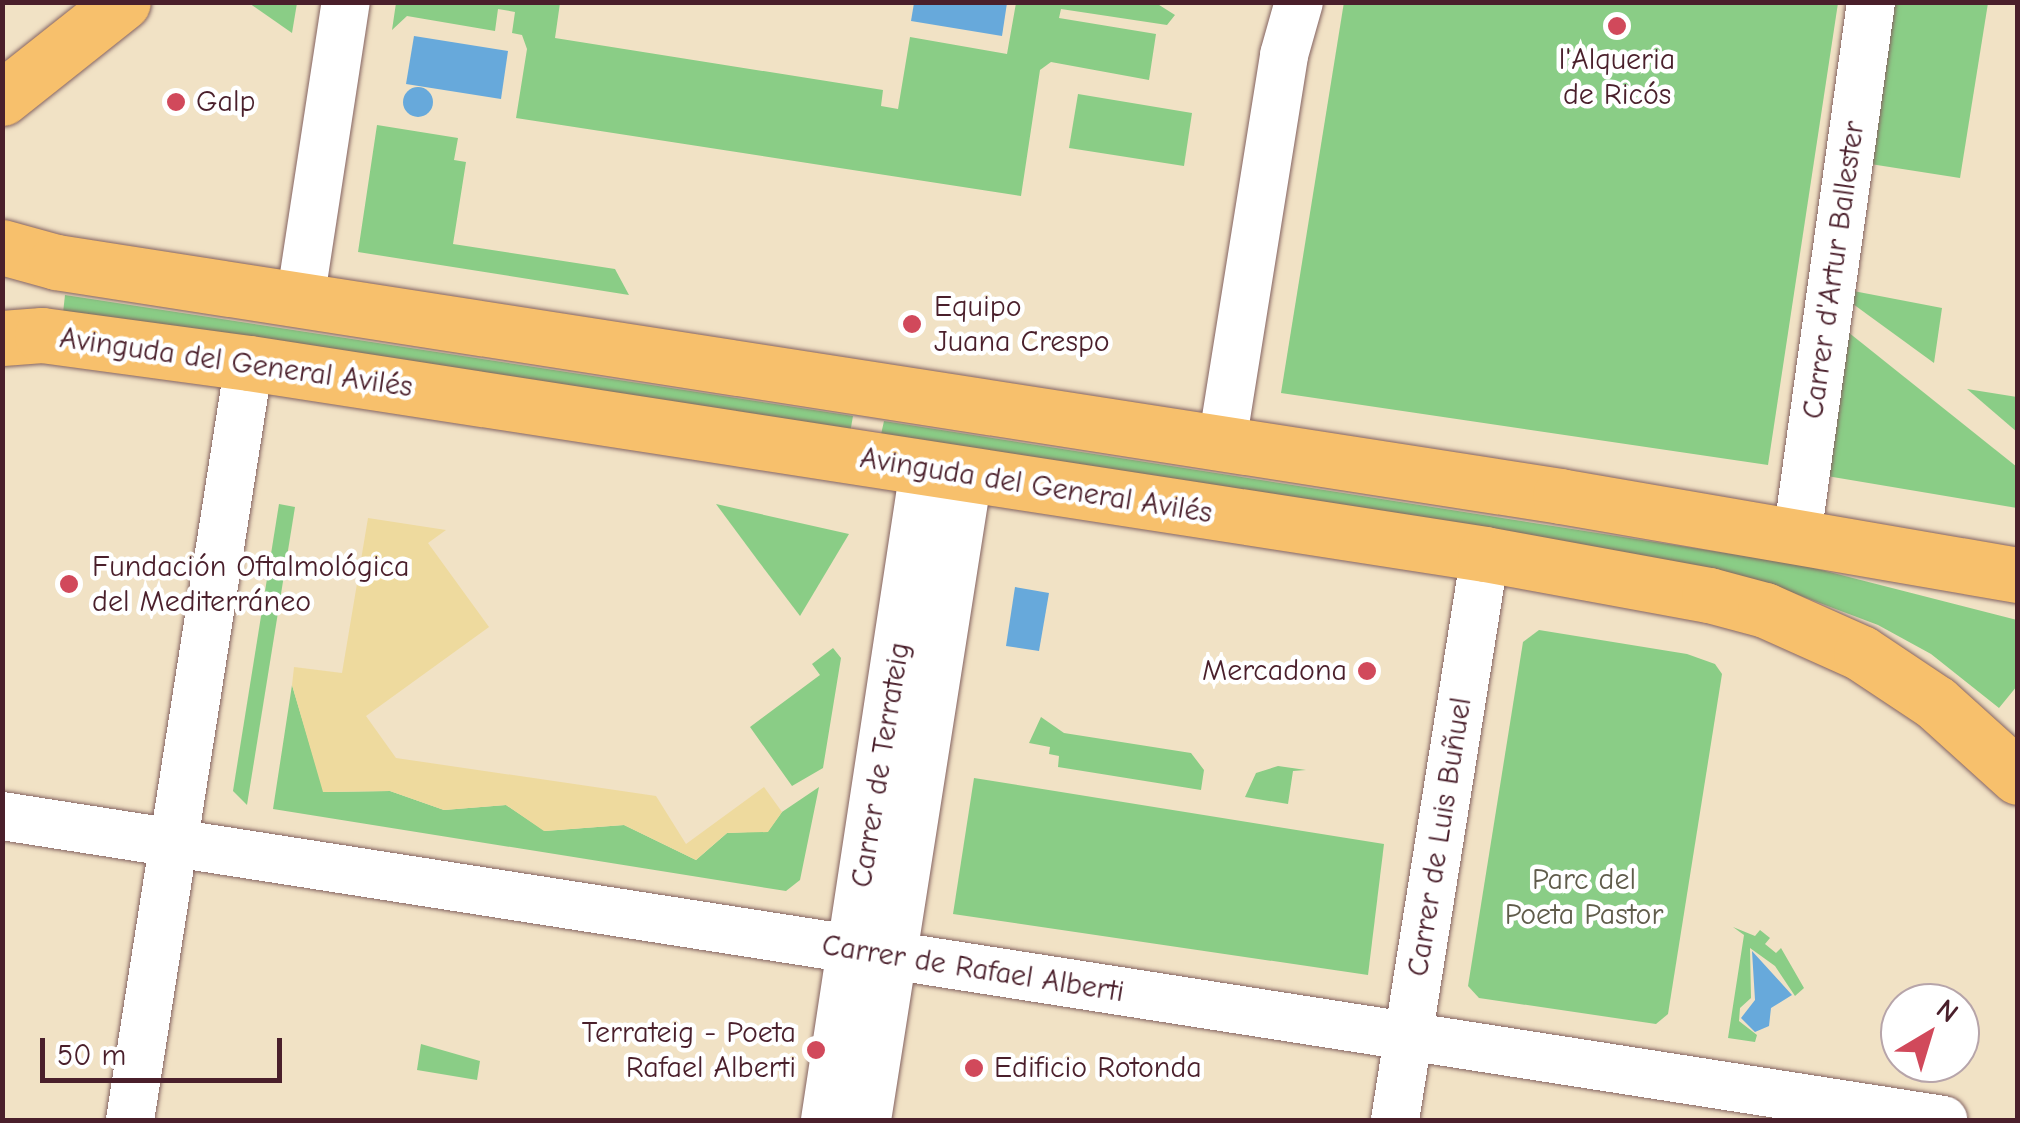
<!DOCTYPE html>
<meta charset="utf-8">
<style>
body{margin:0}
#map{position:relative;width:2020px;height:1123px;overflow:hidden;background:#f1e2c5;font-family:"Comic Neue",sans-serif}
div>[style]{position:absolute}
.green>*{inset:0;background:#8acd86}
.sand>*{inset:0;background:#eeda9e}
.water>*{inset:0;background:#67a9db}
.round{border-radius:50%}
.roads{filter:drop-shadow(0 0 2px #846361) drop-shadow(0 0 2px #846361)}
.minor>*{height:48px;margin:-24px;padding:0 24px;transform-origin:24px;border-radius:24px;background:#fff}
.major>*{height:55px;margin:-27.5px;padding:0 27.5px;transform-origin:27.5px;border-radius:27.5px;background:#f7c06c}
.dots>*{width:28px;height:28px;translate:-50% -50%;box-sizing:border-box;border:5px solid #fff;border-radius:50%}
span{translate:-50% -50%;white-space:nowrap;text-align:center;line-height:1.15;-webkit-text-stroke:9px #fff;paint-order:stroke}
.poi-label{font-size:30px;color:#4a1f2b}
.left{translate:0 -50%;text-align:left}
.right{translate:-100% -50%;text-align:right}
.street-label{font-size:30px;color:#4a1f2b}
.park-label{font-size:30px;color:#605c4b}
.frame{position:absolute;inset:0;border:5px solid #4a1f2b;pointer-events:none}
.north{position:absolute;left:1880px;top:983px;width:100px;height:100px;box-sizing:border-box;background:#fff;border:2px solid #b7a5aa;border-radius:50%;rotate:38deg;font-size:28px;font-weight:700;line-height:40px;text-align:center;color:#4a1f2b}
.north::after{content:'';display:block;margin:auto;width:35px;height:45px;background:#d1495b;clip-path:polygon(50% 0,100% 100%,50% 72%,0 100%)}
.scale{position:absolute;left:40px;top:1038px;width:242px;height:45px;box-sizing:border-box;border:5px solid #4a1f2b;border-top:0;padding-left:12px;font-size:30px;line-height:35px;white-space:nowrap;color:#4a1f2b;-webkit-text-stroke:8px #fff;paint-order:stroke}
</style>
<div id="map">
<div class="green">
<div style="clip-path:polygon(1344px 2px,1838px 3px,1768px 465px,1281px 393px)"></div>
<div style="clip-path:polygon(249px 3px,297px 3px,292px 33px)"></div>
<div style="clip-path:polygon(396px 3px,560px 3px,555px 38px,883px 90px,881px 106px,898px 109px,910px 37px,1007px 54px,1016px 3px,1156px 3px,1175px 15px,1167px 25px,1061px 9px,1059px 18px,1156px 34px,1149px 80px,1051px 62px,1040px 70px,1021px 196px,516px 118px,527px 49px,522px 35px,512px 33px,515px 12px,498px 9px,495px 31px,407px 16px,392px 30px)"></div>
<div style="clip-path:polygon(1889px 3px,1988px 3px,1960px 178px,1864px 163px)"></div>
<div style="clip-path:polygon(1078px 94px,1192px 113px,1184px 166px,1069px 148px)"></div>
<div style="clip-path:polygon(377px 125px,458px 138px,454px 160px,466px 162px,453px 244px,615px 269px,629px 295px,358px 252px)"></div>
<div style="clip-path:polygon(1843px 289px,1942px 308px,1934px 363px,1842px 296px)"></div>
<div style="clip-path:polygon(65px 295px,853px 416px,850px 433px,63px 313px)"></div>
<div style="clip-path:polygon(1838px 324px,2017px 467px,2017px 508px,1815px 474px)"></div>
<div style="clip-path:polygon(1967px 389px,2017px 397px,2017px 432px)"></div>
<div style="clip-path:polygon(884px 421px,1802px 565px,2017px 620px,2017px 686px,1999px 708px,1931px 654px,1878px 625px,1767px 583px,880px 439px)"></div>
<div style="clip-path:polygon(279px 504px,295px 507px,247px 805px,233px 791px)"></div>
<div style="clip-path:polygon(716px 504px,849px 534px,800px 616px,759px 562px)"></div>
<div style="clip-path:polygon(1539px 630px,1687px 654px,1715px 664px,1722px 674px,1668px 1014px,1656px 1024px,1479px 998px,1468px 986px,1523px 642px)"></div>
<div style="clip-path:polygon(833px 648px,841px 658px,823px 768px,792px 786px,750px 727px,820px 675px,812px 664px)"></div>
<div style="clip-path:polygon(292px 685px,324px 792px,390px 791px,444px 810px,506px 805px,545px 831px,624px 825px,696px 860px,727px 833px,768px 831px,782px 812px,819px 787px,800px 880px,786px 891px,273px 809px)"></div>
<div style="clip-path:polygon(1041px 717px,1064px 733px,1191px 753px,1204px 770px,1201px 790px,1058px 767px,1059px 756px,1049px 754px,1050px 747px,1029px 743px)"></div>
<div style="clip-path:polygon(1278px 766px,1306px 770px,1293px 771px,1288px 804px,1245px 797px,1256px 773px)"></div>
<div style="clip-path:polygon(974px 778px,1384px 844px,1368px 975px,953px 914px)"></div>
<div style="clip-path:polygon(1733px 927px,1755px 936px,1760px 930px,1770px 938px,1765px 944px,1776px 953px,1781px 948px,1804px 988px,1795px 996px,1775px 966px,1750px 948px,1751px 998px,1740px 1008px,1739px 1021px,1757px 1035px,1755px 1042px,1728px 1038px,1744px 935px)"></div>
<div style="clip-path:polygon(421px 1044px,480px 1061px,477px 1080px,417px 1070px)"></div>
</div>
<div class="sand">
<div style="clip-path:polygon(368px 518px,446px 530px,428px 543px,489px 627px,366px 716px,396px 758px,656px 796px,686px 844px,764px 787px,782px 812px,768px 832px,727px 833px,696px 860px,624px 825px,544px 831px,506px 805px,444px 810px,390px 791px,323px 792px,292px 685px,294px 667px,342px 673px)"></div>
</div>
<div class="water">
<div style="clip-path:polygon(914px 3px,1007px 3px,1002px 36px,911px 21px)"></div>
<div style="clip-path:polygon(414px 36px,508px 51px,501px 99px,406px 84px)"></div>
<div class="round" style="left:403px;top:87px;width:30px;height:30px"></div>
<div style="clip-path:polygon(1015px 587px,1049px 593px,1039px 651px,1006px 646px)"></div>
<div style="clip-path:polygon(1752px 951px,1792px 995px,1771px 1008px,1769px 1026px,1755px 1032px,1741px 1018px,1755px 1000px)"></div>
</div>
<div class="roads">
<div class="minor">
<div style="left:300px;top:301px;width:303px;rotate:-81.3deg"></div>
<div style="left:1222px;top:443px;width:393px;rotate:-80.9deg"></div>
<div style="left:1284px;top:55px;width:55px;rotate:-74.2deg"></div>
<div style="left:1797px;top:537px;width:540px;rotate:-82.12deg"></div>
<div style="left:2px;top:816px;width:1965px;rotate:8.9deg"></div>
<div style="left:130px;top:1120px;width:766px;rotate:-81.07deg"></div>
<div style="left:825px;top:1120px;width:658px;rotate:-81.35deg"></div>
<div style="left:867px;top:1120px;width:652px;rotate:-81.09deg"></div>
<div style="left:1395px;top:1120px;width:573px;rotate:-80.97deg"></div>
</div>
<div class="major">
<div style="left:2px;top:98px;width:154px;rotate:-38.4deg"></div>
<div style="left:2px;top:247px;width:56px;rotate:15.5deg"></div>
<div style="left:56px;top:262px;width:1522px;rotate:8.84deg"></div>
<div style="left:1560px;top:496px;width:465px;rotate:9.8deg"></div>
<div style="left:2px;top:338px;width:40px;rotate:-4.3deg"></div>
<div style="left:42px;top:335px;width:209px;rotate:7.7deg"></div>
<div style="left:249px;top:363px;width:1251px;rotate:8.78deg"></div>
<div style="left:1485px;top:554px;width:228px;rotate:10.4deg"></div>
<div style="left:1709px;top:595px;width:58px;rotate:15deg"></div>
<div style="left:1765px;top:610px;width:105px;rotate:24.1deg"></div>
<div style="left:1861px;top:653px;width:90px;rotate:33.7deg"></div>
<div style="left:1936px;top:703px;width:110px;rotate:42.1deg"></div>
</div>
</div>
<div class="dots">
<div style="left:1617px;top:26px;background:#d1495b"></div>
<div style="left:176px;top:102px;background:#d1495b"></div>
<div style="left:912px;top:324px;background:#d1495b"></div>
<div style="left:69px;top:584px;background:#d1495b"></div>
<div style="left:1367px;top:671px;background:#d1495b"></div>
<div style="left:816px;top:1050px;background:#d1495b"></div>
<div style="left:974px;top:1068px;background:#d1495b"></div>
</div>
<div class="poi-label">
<span style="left:1617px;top:77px">l'Alqueria<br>de Ricós</span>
<span class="left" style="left:196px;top:102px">Galp</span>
<span class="left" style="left:934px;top:324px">Equipo<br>Juana Crespo</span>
<span class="left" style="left:92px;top:584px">Fundación Oftalmológica<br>del Mediterráneo</span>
<span class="right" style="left:1347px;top:671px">Mercadona</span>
<span class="right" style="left:796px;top:1050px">Terrateig - Poeta<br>Rafael Alberti</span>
<span class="left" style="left:994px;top:1068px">Edificio Rotonda</span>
</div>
<div class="street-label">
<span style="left:1834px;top:270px;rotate:-82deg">Carrer d'Artur Ballester</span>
<span style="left:236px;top:363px;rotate:8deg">Avinguda del General Avilés</span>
<span style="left:1036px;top:486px;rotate:9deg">Avinguda del General Avilés</span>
<span style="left:881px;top:765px;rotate:-81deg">Carrer de Terrateig</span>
<span style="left:1440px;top:837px;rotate:-81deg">Carrer de Luis Buñuel</span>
<span style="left:973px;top:969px;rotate:9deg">Carrer de Rafael Alberti</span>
</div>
<div class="park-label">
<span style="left:1584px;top:897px">Parc del<br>Poeta Pastor</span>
</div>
<div class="frame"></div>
<div class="north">N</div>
<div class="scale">50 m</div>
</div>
